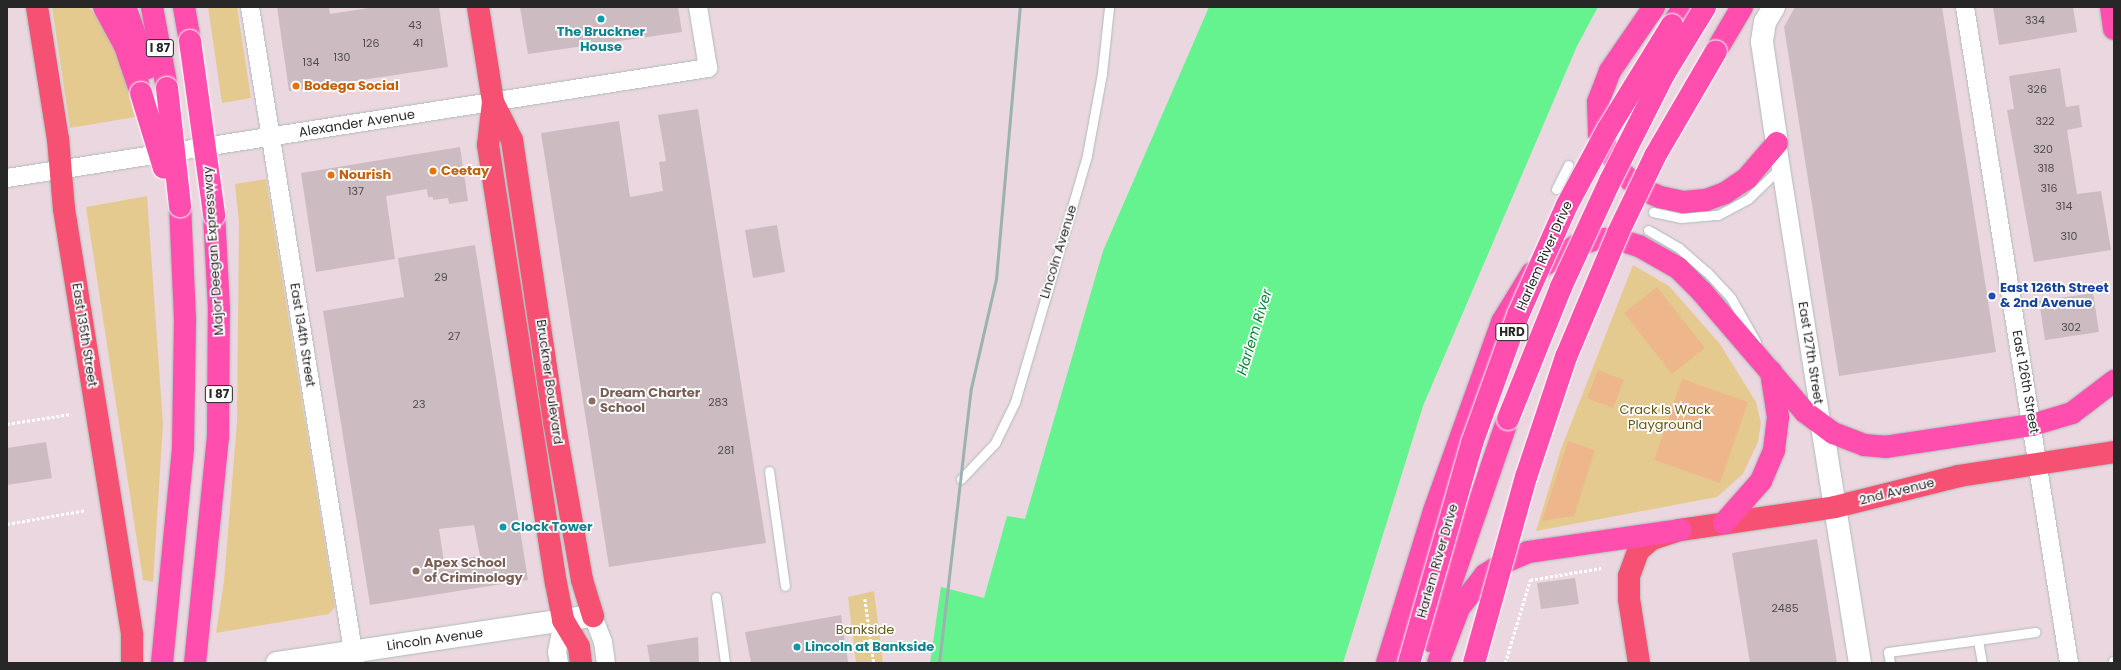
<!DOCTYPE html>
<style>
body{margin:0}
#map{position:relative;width:2121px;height:670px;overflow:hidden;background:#ebd7df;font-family:Poppins,sans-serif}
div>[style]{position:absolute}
.green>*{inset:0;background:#e5ca90}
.pitch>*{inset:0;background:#edb78b}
.water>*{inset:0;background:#64f38e}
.building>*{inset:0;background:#ccbcc2}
.path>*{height:2.5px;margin-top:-1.25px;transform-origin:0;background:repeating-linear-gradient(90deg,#fff 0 3px,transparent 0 5px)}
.roads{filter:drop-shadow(0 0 1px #acbcb9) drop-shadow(0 0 1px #acbcb9)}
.lane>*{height:9px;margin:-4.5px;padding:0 4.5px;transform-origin:4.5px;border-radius:4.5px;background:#fff}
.street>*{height:18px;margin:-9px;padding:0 9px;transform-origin:9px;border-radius:9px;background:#fff}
.secondary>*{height:22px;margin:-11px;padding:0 11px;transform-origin:11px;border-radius:11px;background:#fff}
.primary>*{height:22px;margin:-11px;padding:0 11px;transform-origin:11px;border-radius:11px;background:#f65173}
.highway>*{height:22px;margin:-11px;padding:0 11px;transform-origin:11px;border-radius:11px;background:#ff4eae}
.rail>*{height:3px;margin:-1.5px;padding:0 1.5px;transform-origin:1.5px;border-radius:1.5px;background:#9ab3b0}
.bridges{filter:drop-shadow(0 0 1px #fff) drop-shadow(0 0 1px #fff)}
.highway-bridge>*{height:22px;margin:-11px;padding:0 11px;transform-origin:11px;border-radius:11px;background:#ff4eae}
.dots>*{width:11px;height:11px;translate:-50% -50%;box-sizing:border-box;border:2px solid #fff;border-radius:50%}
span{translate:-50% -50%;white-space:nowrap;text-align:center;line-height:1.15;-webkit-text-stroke:3.5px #fff;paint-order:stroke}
.number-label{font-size:11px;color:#504c4e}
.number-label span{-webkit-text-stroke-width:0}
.shield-label span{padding:1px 3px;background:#fff;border:1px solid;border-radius:3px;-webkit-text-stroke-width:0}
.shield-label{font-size:12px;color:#272727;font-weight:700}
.culture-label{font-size:13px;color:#0d838f;font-weight:700}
.left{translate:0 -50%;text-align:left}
.food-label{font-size:13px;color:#c56008;font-weight:700}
.street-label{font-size:13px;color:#272727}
.transit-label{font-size:13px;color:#164399;font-weight:700}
.education-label{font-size:13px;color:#785e54;font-weight:700}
.park-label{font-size:13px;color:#655716}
.water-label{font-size:14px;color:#088637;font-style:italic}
.frame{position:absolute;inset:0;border:8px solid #272727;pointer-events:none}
</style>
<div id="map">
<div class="green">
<div style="clip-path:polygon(52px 7px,89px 7px,104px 27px,122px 69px,135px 117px,70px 128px)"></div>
<div style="clip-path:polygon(208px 7px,237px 7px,251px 98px,222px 103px)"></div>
<div style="clip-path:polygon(266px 179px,335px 607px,329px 614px,216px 633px,224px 581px,237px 422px,239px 223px,235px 184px)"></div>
<div style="clip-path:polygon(147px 196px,163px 424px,153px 582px,143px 580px,86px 207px)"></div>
<div style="clip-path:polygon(1633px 265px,1669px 286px,1720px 344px,1756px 402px,1761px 423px,1758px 442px,1743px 474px,1717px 497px,1536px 531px,1561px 449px)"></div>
<div style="clip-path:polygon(874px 591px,883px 663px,856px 663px,848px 597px)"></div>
</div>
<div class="pitch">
<div style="clip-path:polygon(1657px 287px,1705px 348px,1672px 374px,1624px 313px)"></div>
<div style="clip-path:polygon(1598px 370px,1624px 380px,1613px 408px,1587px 398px)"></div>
<div style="clip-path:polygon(1682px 379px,1748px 402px,1720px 483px,1654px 460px)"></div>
<div style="clip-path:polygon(1568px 441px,1595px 450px,1574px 516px,1542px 521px)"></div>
</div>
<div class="water">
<div style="clip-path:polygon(1209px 7px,1598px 7px,1577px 46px,1423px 406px,1343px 663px,930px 663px,941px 587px,984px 598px,1007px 516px,1025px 519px,1103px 251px)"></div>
</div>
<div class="building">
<div style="clip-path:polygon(277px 7px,329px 7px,330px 14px,375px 7px,439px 7px,448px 67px,289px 91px)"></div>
<div style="clip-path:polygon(520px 7px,678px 7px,682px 32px,528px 54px)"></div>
<div style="clip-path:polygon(1795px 7px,1942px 7px,1996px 352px,1839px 376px,1784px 27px)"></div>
<div style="clip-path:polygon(1993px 7px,2073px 7px,2077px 32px,1999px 45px)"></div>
<div style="clip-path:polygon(2060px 68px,2066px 107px,2079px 105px,2082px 127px,2067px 130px,2077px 194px,2101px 191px,2111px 250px,2034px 262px,2007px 110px,2014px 109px,2009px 76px)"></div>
<div style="clip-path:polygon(698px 109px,766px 543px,609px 567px,541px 133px,619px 121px,630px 197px,663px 191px,659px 162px,666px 161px,658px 115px)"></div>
<div style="clip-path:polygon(460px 147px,468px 201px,449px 204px,448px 198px,433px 200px,433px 197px,428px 197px,427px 189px,386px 196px,395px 259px,316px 272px,301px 173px)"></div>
<div style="clip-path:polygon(777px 225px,785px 272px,753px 278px,745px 230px)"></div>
<div style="clip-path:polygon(evenodd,475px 245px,528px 580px,370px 605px,323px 311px,404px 297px,398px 258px,475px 245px,474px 525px,480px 556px,444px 562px,439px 529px,474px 525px)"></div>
<div style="clip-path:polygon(2093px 293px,2099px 332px,2045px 340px,2039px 301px)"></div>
<div style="clip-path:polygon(46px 442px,52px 478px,7px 485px,7px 448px)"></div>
<div style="clip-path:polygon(1817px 539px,1837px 663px,1750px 663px,1732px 553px)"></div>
<div style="clip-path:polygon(1575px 578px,1579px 604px,1541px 609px,1537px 583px)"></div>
<div style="clip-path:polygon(841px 615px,848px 662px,751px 663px,745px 632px)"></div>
<div style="clip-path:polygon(698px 637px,699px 663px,650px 663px,647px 645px)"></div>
</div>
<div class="path">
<div style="left:7px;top:424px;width:65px;rotate:-8.9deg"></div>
<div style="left:7px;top:524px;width:80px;rotate:-10deg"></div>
<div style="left:865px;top:599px;width:65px;rotate:82deg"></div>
<div style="left:1505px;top:663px;width:87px;rotate:-73.2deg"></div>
<div style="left:1530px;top:580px;width:72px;rotate:-9.6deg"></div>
</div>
<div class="roads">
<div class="lane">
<div style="left:1556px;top:189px;width:27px;rotate:-63deg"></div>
<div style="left:1653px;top:212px;width:29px;rotate:12deg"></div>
<div style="left:1681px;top:218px;width:37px;rotate:-5deg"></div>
<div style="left:1718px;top:215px;width:34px;rotate:-28deg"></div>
<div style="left:1748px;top:199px;width:46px;rotate:-44.1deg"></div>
<div style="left:1648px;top:230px;width:36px;rotate:30deg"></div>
<div style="left:1679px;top:248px;width:37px;rotate:41deg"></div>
<div style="left:1707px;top:272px;width:35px;rotate:47deg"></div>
<div style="left:1731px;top:298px;width:51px;rotate:60.4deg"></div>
<div style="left:769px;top:471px;width:116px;rotate:82.1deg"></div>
<div style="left:961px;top:479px;width:50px;rotate:-46.6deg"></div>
<div style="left:995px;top:443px;width:46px;rotate:-64deg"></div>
<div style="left:1015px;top:402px;width:257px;rotate:-73.7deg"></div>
<div style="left:1087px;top:155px;width:83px;rotate:-79.6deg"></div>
<div style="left:1102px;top:73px;width:66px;rotate:-83.9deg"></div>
<div style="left:716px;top:597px;width:67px;rotate:82.2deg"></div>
<div style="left:2113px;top:661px;width:1px"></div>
<div style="left:1890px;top:663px;width:11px;rotate:-100deg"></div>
<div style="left:1888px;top:652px;width:91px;rotate:-7.6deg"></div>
<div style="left:1982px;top:663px;width:23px;rotate:-100deg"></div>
<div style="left:1978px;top:640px;width:58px;rotate:-8deg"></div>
</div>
<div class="street">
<div style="left:250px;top:7px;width:664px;rotate:80.91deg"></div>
<div style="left:1965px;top:7px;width:664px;rotate:80.99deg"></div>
<div style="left:1777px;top:143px;width:287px;rotate:81deg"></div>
<div style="left:7px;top:178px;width:710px;rotate:-8.92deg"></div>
<div style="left:708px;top:68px;width:62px;rotate:-99.3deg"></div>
<div style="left:593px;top:616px;width:28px;rotate:69deg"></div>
<div style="left:603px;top:642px;width:21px;rotate:82deg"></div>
<div style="left:559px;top:663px;width:11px;rotate:-100deg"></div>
<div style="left:557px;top:652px;width:33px;rotate:-79deg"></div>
</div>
<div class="secondary">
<div style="left:1774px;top:7px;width:17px;rotate:121deg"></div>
<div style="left:1765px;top:22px;width:20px;rotate:99deg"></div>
<div style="left:1762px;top:42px;width:102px;rotate:81.6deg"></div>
<div style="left:1822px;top:426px;width:240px;rotate:80.9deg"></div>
<div style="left:277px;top:663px;width:319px;rotate:-8.5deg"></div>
</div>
<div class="primary">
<div style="left:37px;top:7px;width:134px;rotate:81deg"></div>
<div style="left:58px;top:139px;width:70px;rotate:85.1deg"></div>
<div style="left:64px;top:209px;width:431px;rotate:80.9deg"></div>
<div style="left:132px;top:635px;width:28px;rotate:90deg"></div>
<div style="left:478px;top:7px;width:96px;rotate:81deg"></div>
<div style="left:493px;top:102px;width:43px;rotate:96.6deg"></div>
<div style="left:488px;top:145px;width:443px;rotate:81.2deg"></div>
<div style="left:556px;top:583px;width:38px;rotate:79deg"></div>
<div style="left:563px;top:620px;width:31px;rotate:59deg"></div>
<div style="left:579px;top:647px;width:16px;rotate:83deg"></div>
<div style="left:493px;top:102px;width:42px;rotate:63.4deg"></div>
<div style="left:512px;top:140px;width:284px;rotate:81.5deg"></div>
<div style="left:554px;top:421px;width:161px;rotate:80deg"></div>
<div style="left:582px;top:580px;width:38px;rotate:73deg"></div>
<div style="left:1639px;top:663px;width:65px;rotate:-98.9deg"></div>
<div style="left:1629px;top:599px;width:23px;rotate:-90deg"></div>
<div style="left:1629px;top:576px;width:27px;rotate:-70deg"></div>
<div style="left:1638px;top:551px;width:18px;rotate:-41deg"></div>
<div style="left:1652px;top:539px;width:29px;rotate:-18deg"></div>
<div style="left:1680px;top:530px;width:157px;rotate:-8.4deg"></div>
<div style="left:1835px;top:507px;width:128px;rotate:-14deg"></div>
<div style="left:1959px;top:476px;width:157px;rotate:-8.8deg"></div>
</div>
<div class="highway">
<div style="left:104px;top:7px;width:44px;rotate:61.7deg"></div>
<div style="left:125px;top:46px;width:50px;rotate:71.2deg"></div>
<div style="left:125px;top:7px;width:65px;rotate:70.2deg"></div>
<div style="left:152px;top:7px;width:82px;rotate:79.5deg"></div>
<div style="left:184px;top:7px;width:35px;rotate:80deg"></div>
<div style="left:1654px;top:7px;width:78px;rotate:124.5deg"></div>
<div style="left:1610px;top:71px;width:33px;rotate:111deg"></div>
<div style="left:1598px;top:102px;width:32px;rotate:88deg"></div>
<div style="left:1599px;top:134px;width:45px;rotate:59.5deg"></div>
<div style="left:1622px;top:173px;width:25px;rotate:40deg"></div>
<div style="left:1641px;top:189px;width:21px;rotate:23deg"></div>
<div style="left:1660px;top:197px;width:25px;rotate:12deg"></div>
<div style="left:1684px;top:202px;width:22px;rotate:-5deg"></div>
<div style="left:1706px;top:200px;width:20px;rotate:-20deg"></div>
<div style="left:1725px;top:193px;width:27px;rotate:-34deg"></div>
<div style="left:1747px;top:178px;width:46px;rotate:-49.4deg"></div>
<div style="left:2111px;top:7px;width:22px;rotate:82deg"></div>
<div style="left:1672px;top:25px;width:22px;rotate:-56deg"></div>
<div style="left:1716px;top:51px;width:51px;rotate:-59.4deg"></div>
<div style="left:1724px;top:523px;width:56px;rotate:-48.6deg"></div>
<div style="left:1761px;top:481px;width:34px;rotate:-67deg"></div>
<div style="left:1774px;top:450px;width:33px;rotate:-83deg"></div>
<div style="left:1778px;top:417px;width:46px;rotate:-98.8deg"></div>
<div style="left:1431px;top:641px;width:235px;rotate:-70.9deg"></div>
<div style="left:162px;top:663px;width:216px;rotate:-84.4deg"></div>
<div style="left:183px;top:448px;width:129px;rotate:-89.1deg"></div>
<div style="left:185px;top:319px;width:113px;rotate:-92.5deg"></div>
<div style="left:195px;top:663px;width:227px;rotate:-84.2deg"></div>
<div style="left:218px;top:437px;width:128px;rotate:-89.6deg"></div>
<div style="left:219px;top:309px;width:94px;rotate:-93deg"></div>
<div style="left:1387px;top:663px;width:159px;rotate:-72.8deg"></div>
<div style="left:1434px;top:511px;width:201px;rotate:-70.2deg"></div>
<div style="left:1502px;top:322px;width:57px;rotate:-58.5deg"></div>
<div style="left:1532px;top:273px;width:53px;rotate:-31.9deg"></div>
<div style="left:1577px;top:245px;width:21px;rotate:-17deg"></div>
<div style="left:1597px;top:239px;width:20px"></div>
<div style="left:1617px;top:239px;width:23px;rotate:18deg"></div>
<div style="left:1639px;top:246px;width:45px;rotate:29.4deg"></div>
<div style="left:1678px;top:268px;width:34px;rotate:45deg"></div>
<div style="left:1702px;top:292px;width:158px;rotate:49.4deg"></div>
<div style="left:1805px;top:412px;width:35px;rotate:37deg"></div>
<div style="left:1833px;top:433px;width:33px;rotate:21deg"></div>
<div style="left:1864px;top:445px;width:21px;rotate:5deg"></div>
<div style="left:1885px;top:447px;width:149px;rotate:-8.5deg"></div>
<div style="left:2032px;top:425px;width:42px;rotate:-16.7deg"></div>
<div style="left:2072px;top:413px;width:53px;rotate:-37.3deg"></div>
<div style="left:1438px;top:663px;width:59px;rotate:-69.1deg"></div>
<div style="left:1459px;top:608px;width:42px;rotate:-51.8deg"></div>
<div style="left:1485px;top:575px;width:24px;rotate:-33deg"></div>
<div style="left:1505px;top:562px;width:25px;rotate:-23deg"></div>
<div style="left:1528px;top:552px;width:154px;rotate:-8.2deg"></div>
</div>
</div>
<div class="rail">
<div style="left:939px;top:663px;width:277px;rotate:-83.4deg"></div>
<div style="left:971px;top:388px;width:112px;rotate:-77.1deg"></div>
<div style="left:996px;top:279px;width:273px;rotate:-85deg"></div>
</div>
<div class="bridges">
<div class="highway-bridge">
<div style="left:190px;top:41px;width:176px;rotate:82.1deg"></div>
<div style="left:167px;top:88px;width:119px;rotate:83.7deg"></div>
<div style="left:141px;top:93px;width:78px;rotate:73deg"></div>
<div style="left:1508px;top:419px;width:142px;rotate:-68.1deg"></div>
<div style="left:1561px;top:287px;width:117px;rotate:-65.2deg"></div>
<div style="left:1610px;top:181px;width:120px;rotate:-63.2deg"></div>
<div style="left:1664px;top:74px;width:79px;rotate:-58.5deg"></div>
<div style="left:1409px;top:663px;width:229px;rotate:-74deg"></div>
<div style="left:1472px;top:443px;width:136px;rotate:-70.2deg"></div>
<div style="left:1518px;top:315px;width:120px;rotate:-66deg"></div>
<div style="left:1567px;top:205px;width:86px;rotate:-61.7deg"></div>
<div style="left:1608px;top:129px;width:122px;rotate:-58.4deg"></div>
<div style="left:1474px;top:663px;width:193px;rotate:-74.4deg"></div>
<div style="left:1526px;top:477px;width:126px;rotate:-71.6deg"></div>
<div style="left:1566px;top:357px;width:134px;rotate:-67.2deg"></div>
<div style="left:1618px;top:233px;width:85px;rotate:-64.3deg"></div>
<div style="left:1655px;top:156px;width:121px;rotate:-59.8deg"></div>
</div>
</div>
<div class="dots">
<div style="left:601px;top:19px;background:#0f9aa8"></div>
<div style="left:296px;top:86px;background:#e8710a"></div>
<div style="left:433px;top:171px;background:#e8710a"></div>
<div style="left:331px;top:175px;background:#e8710a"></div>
<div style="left:1992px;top:296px;background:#1a4fb4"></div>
<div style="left:592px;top:401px;background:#8d6e63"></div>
<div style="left:503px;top:527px;background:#0f9aa8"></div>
<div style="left:416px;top:571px;background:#8d6e63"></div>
<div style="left:797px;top:647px;background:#0f9aa8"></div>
</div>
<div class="number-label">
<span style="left:2035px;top:20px">334</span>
<span style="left:415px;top:25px">43</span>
<span style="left:371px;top:43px">126</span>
<span style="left:418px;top:43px">41</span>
<span style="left:342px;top:57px">130</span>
<span style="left:311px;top:62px">134</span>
<span style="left:2037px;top:89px">326</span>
<span style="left:2045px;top:121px">322</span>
<span style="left:2043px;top:149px">320</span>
<span style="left:2046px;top:168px">318</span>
<span style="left:2049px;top:188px">316</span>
<span style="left:356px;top:191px">137</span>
<span style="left:2064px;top:206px">314</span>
<span style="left:2069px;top:236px">310</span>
<span style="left:441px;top:277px">29</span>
<span style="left:2071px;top:327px">302</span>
<span style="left:454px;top:336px">27</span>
<span style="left:718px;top:402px">283</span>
<span style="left:419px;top:404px">23</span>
<span style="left:726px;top:450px">281</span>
<span style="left:1785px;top:608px">2485</span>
</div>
<div class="shield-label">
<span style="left:160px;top:48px">I 87</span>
<span style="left:1512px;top:332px">HRD</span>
<span style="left:219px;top:394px">I 87</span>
</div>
<div class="culture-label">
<span style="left:601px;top:40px">The Bruckner<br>House</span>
<span class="left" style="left:511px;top:527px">Clock Tower</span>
<span class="left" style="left:805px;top:647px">Lincoln at Bankside</span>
</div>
<div class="food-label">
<span class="left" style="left:304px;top:86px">Bodega Social</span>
<span class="left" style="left:441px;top:171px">Ceetay</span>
<span class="left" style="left:339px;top:175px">Nourish</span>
</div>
<div class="street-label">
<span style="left:357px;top:124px;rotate:-9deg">Alexander Avenue</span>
<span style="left:214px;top:251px;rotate:-94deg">Major Deegan Expressway</span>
<span style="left:1059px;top:252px;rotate:-73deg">Lincoln Avenue</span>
<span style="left:1545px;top:256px;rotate:-66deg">Harlem River Drive</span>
<span style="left:84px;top:335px;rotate:81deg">East 135th Street</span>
<span style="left:302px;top:335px;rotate:81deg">East 134th Street</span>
<span style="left:1810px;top:353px;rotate:81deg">East 127th Street</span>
<span style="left:549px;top:382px;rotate:82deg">Bruckner Boulevard</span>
<span style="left:2025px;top:382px;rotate:80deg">East 126th Street</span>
<span style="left:1897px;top:492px;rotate:-14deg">2nd Avenue</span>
<span style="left:1438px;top:561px;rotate:-74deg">Harlem River Drive</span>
<span style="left:435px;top:640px;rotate:-8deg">Lincoln Avenue</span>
</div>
<div class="transit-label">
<span class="left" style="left:2000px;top:296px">East 126th Street<br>&amp; 2nd Avenue</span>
</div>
<div class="education-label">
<span class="left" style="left:600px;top:401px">Dream Charter<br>School</span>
<span class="left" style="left:424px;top:571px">Apex School<br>of Criminology</span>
</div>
<div class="park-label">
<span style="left:1665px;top:418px">Crack Is Wack<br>Playground</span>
<span style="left:865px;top:630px">Bankside</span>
</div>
<div class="water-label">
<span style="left:1254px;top:332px;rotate:-73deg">Harlem River</span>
</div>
<div class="frame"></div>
</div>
